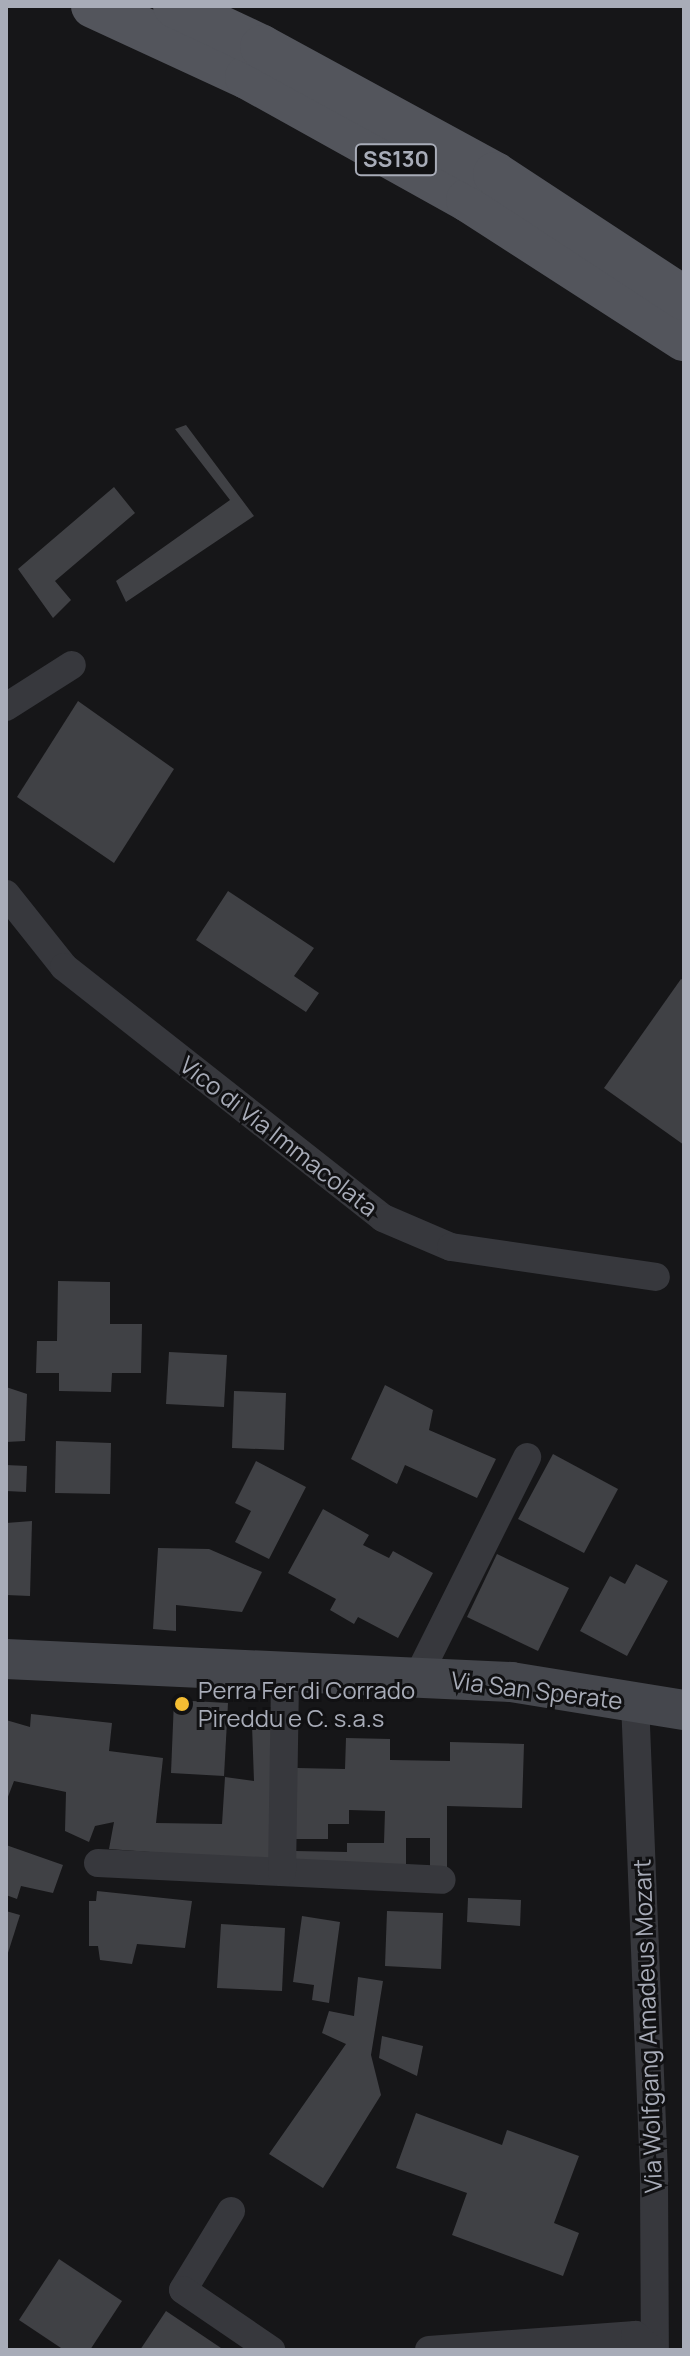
<!DOCTYPE html>
<style>
body{margin:0}
#map{position:relative;width:690px;height:2356px;overflow:hidden;background:#161618;font-family:Manrope,sans-serif}
div>[style]{position:absolute}
.building>*{inset:0;background:#404145}
.street>*{height:28px;margin:-14px;padding:0 14px;transform-origin:14px;border-radius:14px;background:#37383d}
.secondary>*{height:40px;margin:-20px;padding:0 20px;transform-origin:20px;border-radius:20px;background:#45474d}
.primary>*{height:44px;margin:-22px;padding:0 22px;transform-origin:22px;border-radius:22px;background:#53555c}
.dots>*{width:22px;height:22px;translate:-50% -50%;box-sizing:border-box;border:4px solid #111113;border-radius:50%}
span{translate:-50% -50%;white-space:nowrap;text-align:center;line-height:1.15;-webkit-text-stroke:6px #111113;paint-order:stroke}
.shield-label span{padding:2px 6px;background:#111113;border:2px solid;border-radius:6px;-webkit-text-stroke-width:0}
.shield-label{font-size:22px;color:#a8acb8;font-weight:700}
.street-label{font-size:24px;color:#a8acb8}
.poi-label{font-size:24px;color:#a8acb8}
.left{translate:0 -50%;text-align:left}
.frame{position:absolute;inset:0;border:8px solid #a8acb8;pointer-events:none}
</style>
<div id="map">
<div class="building">
<div style="clip-path:polygon(186px 425px,254px 516px,126px 602px,116px 581px,230px 500px,175px 429px)"></div>
<div style="clip-path:polygon(114px 487px,135px 513px,55px 581px,71px 600px,53px 618px,18px 569px)"></div>
<div style="clip-path:polygon(78px 701px,174px 769px,114px 863px,17px 797px)"></div>
<div style="clip-path:polygon(228px 891px,314px 948px,294px 976px,319px 993px,306px 1012px,196px 940px)"></div>
<div style="clip-path:polygon(681px 979px,684px 981px,684px 1145px,604px 1088px)"></div>
<div style="clip-path:polygon(58px 1281px,110px 1282px,110px 1324px,142px 1324px,141px 1373px,112px 1373px,111px 1392px,59px 1391px,59px 1373px,36px 1373px,37px 1341px,57px 1341px)"></div>
<div style="clip-path:polygon(169px 1352px,227px 1355px,224px 1407px,166px 1404px)"></div>
<div style="clip-path:polygon(385px 1385px,433px 1410px,429px 1430px,496px 1459px,477px 1498px,405px 1465px,397px 1484px,351px 1459px)"></div>
<div style="clip-path:polygon(6px 1387px,27px 1394px,25px 1441px,6px 1442px)"></div>
<div style="clip-path:polygon(234px 1391px,286px 1393px,284px 1450px,232px 1448px)"></div>
<div style="clip-path:polygon(56px 1441px,111px 1443px,110px 1494px,55px 1493px)"></div>
<div style="clip-path:polygon(553px 1454px,618px 1489px,584px 1553px,518px 1519px)"></div>
<div style="clip-path:polygon(256px 1461px,306px 1487px,269px 1559px,235px 1542px,251px 1511px,235px 1503px)"></div>
<div style="clip-path:polygon(6px 1465px,27px 1466px,26px 1492px,6px 1491px)"></div>
<div style="clip-path:polygon(323px 1509px,369px 1535px,363px 1545px,389px 1558px,393px 1551px,433px 1573px,398px 1638px,358px 1617px,354px 1624px,330px 1610px,336px 1599px,288px 1573px)"></div>
<div style="clip-path:polygon(32px 1521px,30px 1596px,6px 1595px,6px 1523px)"></div>
<div style="clip-path:polygon(158px 1548px,209px 1549px,262px 1572px,242px 1612px,176px 1605px,176px 1631px,153px 1629px)"></div>
<div style="clip-path:polygon(497px 1554px,569px 1588px,538px 1651px,467px 1617px)"></div>
<div style="clip-path:polygon(636px 1564px,668px 1581px,627px 1656px,580px 1631px,610px 1576px,625px 1584px)"></div>
<div style="clip-path:polygon(174px 1700px,228px 1703px,224px 1776px,171px 1773px)"></div>
<div style="clip-path:polygon(31px 1714px,112px 1723px,109px 1751px,163px 1758px,156px 1823px,222px 1824px,225px 1777px,254px 1781px,252px 1725px,272px 1726px,273px 1861px,109px 1849px,114px 1822px,95px 1826px,89px 1842px,65px 1831px,66px 1792px,14px 1781px,6px 1802px,6px 1720px,30px 1727px)"></div>
<div style="clip-path:polygon(346px 1738px,390px 1739px,390px 1760px,450px 1761px,450px 1742px,524px 1744px,522px 1808px,447px 1806px,447px 1869px,430px 1869px,430px 1838px,406px 1838px,406px 1867px,295px 1862px,295px 1851px,347px 1852px,347px 1843px,384px 1843px,385px 1811px,349px 1810px,349px 1824px,328px 1824px,328px 1839px,295px 1839px,297px 1768px,345px 1769px)"></div>
<div style="clip-path:polygon(6px 1845px,63px 1865px,53px 1893px,21px 1886px,17px 1899px,6px 1895px)"></div>
<div style="clip-path:polygon(97px 1891px,192px 1901px,185px 1948px,137px 1944px,132px 1964px,100px 1960px,98px 1946px,89px 1946px,89px 1901px,96px 1901px)"></div>
<div style="clip-path:polygon(468px 1898px,521px 1900px,520px 1926px,467px 1922px)"></div>
<div style="clip-path:polygon(6px 1911px,20px 1915px,7px 1956px,6px 1956px)"></div>
<div style="clip-path:polygon(387px 1911px,443px 1913px,441px 1969px,385px 1966px)"></div>
<div style="clip-path:polygon(302px 1916px,340px 1922px,329px 2003px,312px 2000px,314px 1985px,293px 1982px)"></div>
<div style="clip-path:polygon(221px 1924px,285px 1928px,282px 1991px,217px 1988px)"></div>
<div style="clip-path:polygon(358px 1977px,383px 1981px,371px 2055px,381px 2095px,323px 2188px,269px 2154px,346px 2044px,322px 2033px,329px 2011px,354px 2016px)"></div>
<div style="clip-path:polygon(382px 2036px,423px 2046px,417px 2076px,379px 2058px)"></div>
<div style="clip-path:polygon(416px 2113px,502px 2145px,507px 2130px,579px 2156px,554px 2223px,579px 2233px,563px 2276px,452px 2235px,467px 2193px,396px 2168px)"></div>
<div style="clip-path:polygon(59px 2259px,122px 2301px,90px 2350px,64px 2350px,19px 2320px)"></div>
<div style="clip-path:polygon(166px 2311px,224px 2350px,140px 2350px)"></div>
</div>
<div class="street">
<div style="left:6px;top:707px;width:78px;rotate:-32.5deg"></div>
<div style="left:6px;top:894px;width:93px;rotate:51.5deg"></div>
<div style="left:64px;top:967px;width:406px;rotate:38.2deg"></div>
<div style="left:383px;top:1218px;width:74px;rotate:23.1deg"></div>
<div style="left:451px;top:1247px;width:207px;rotate:8.3deg"></div>
<div style="left:417px;top:1678px;width:247px;rotate:-63.5deg"></div>
<div style="left:635px;top:1701px;width:480px;rotate:87.7deg"></div>
<div style="left:654px;top:2181px;width:169px;rotate:89.7deg"></div>
<div style="left:98px;top:1863px;width:344px;rotate:2.8deg"></div>
<div style="left:282px;top:1872px;width:201px;rotate:-89.1deg"></div>
<div style="left:231px;top:2211px;width:92px;rotate:121.3deg"></div>
<div style="left:183px;top:2290px;width:107px;rotate:34.3deg"></div>
<div style="left:429px;top:2350px;width:207px;rotate:-4.2deg"></div>
<div style="left:635px;top:2335px;width:23px;rotate:41deg"></div>
</div>
<div class="secondary">
<div style="left:6px;top:1659px;width:506px;rotate:2.61deg"></div>
<div style="left:511px;top:1682px;width:175px;rotate:9.2deg"></div>
</div>
<div class="primary">
<div style="left:93px;top:6px;width:170px;rotate:24.8deg"></div>
<div style="left:247px;top:77px;width:253px;rotate:29.1deg"></div>
<div style="left:468px;top:200px;width:257px;rotate:32.8deg"></div>
<div style="left:175px;top:6px;width:96px;rotate:25.2deg"></div>
<div style="left:262px;top:47px;width:265px;rotate:28.6deg"></div>
<div style="left:495px;top:174px;width:226px;rotate:33.3deg"></div>
</div>
<div class="dots">
<div style="left:182px;top:1704px;background:#f4bd33"></div>
</div>
<div class="shield-label">
<span style="left:396px;top:160px">SS130</span>
</div>
<div class="street-label">
<span style="left:279px;top:1136px;rotate:38deg">Vico di Via Immacolata</span>
<span style="left:537px;top:1690px;rotate:7deg">Via San Sperate</span>
<span style="left:647px;top:2026px;rotate:-92deg">Via Wolfgang Amadeus Mozart</span>
</div>
<div class="poi-label">
<span class="left" style="left:198px;top:1704px">Perra Fer di Corrado<br>Pireddu e C. s.a.s</span>
</div>
<div class="frame"></div>
</div>
